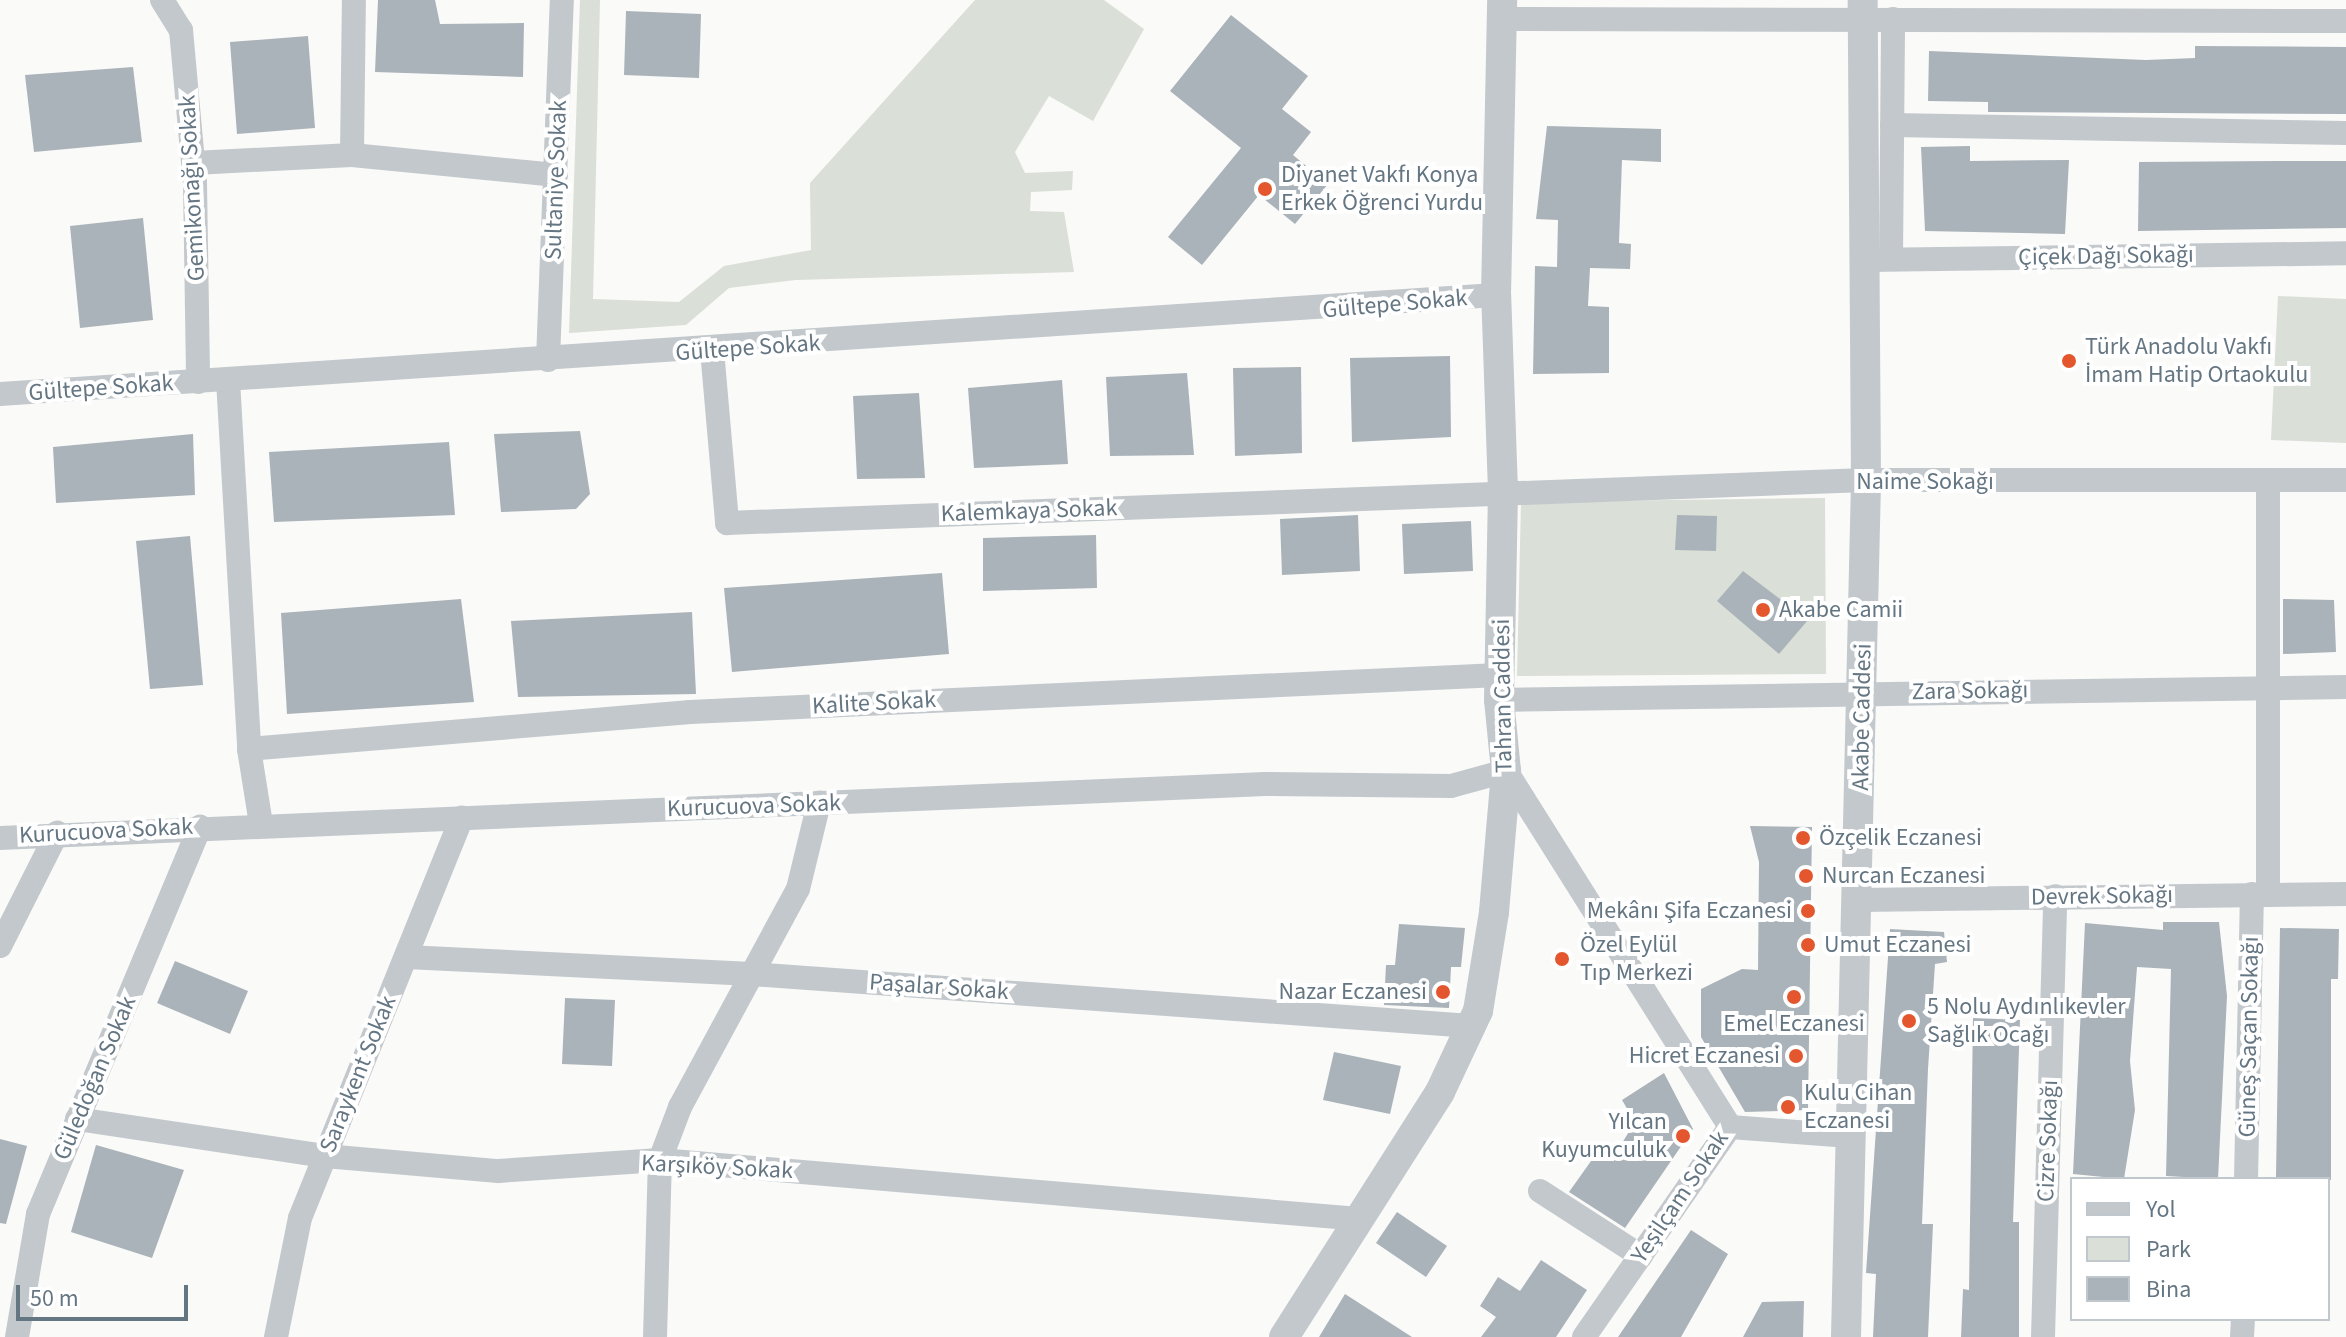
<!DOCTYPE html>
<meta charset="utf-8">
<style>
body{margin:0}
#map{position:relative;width:2346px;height:1337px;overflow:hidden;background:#fafaf8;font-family:"Source Sans 3",sans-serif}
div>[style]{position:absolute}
.green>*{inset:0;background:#dadfd7}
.building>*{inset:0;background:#aab3b9}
.minor>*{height:24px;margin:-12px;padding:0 12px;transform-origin:12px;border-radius:12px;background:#c3c8cc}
.tertiary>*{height:30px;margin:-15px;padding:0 15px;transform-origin:15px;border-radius:15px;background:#c3c8cc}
.dots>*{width:22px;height:22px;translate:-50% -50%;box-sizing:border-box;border:4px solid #fff;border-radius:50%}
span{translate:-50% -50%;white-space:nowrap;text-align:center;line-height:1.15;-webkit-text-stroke:8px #fff;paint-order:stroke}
.poi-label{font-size:24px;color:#657683}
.left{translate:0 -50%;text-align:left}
.right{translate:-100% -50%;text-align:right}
.street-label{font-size:24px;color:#657683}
.legend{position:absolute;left:2070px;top:1177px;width:260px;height:144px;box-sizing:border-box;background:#fff;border:2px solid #c1c8cd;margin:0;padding:10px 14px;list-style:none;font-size:24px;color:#657683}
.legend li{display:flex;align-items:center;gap:16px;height:40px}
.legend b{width:40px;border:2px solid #c1c8cd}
.scale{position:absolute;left:16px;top:1285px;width:172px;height:36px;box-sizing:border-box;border:4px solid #657683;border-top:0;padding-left:10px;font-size:24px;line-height:28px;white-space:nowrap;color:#657683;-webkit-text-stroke:6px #fff;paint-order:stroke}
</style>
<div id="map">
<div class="green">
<div style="clip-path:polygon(580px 0,600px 0,593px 299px,679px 302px,724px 266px,811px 250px,810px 183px,975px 0,1104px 0,1144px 29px,1093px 121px,1049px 96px,1015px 152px,1025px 173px,1073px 171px,1072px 190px,1031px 192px,1030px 211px,1064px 212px,1074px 272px,796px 280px,729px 288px,686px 325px,569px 333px)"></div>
<div style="clip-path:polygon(2278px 296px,2346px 299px,2346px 443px,2271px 440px)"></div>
<div style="clip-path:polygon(1825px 498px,1826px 674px,1517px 676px,1521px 502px)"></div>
</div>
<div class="building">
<div style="clip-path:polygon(378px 0,435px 0,440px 24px,524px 23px,523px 77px,375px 72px)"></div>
<div style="clip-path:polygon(626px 11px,701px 14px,699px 78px,624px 75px)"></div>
<div style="clip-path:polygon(1231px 15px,1308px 76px,1282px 109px,1311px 132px,1293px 155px,1328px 184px,1295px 224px,1259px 195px,1202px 265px,1168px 237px,1241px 148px,1170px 91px)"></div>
<div style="clip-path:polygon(308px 36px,315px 128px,237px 134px,230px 42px)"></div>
<div style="clip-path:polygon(2195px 46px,2346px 47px,2346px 114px,1988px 112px,1988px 102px,1928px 101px,1929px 51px,2146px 60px,2195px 58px)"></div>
<div style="clip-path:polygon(133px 67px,142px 142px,34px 152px,25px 75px)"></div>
<div style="clip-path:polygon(1547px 126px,1661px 129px,1661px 162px,1622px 160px,1619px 243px,1631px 244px,1630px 269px,1590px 268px,1588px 306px,1609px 307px,1609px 373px,1533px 374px,1535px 266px,1557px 267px,1558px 220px,1536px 219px)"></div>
<div style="clip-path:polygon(1970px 146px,1970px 161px,2069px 160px,2065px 234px,1925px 231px,1921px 147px)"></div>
<div style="clip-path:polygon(2276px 161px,2346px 161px,2346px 228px,2138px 231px,2139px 162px)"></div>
<div style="clip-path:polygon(143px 218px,153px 320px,80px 328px,70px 226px)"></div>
<div style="clip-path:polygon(1450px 356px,1451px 437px,1352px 442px,1350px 358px)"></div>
<div style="clip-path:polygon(1301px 367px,1302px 453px,1235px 456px,1233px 368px)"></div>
<div style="clip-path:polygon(1187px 373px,1194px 455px,1110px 456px,1106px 377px)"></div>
<div style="clip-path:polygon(1062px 380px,1068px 464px,974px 468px,968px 388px)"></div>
<div style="clip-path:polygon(919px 393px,925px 478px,857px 479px,853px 396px)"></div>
<div style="clip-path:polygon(580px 431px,590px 494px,576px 509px,501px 512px,494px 434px)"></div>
<div style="clip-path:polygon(193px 434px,195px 495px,56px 503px,53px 447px)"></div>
<div style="clip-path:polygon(449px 442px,455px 515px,274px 522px,269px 452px)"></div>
<div style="clip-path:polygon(1358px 515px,1360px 571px,1282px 575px,1280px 519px)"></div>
<div style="clip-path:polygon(1677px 515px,1717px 516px,1716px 551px,1675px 550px)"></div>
<div style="clip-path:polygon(1471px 521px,1473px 571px,1404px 574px,1402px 524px)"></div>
<div style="clip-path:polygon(1096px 535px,1097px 588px,983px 591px,983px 538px)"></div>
<div style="clip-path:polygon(190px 536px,203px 685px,150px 689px,136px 541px)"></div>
<div style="clip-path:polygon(1743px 571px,1808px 620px,1779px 654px,1717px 601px)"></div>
<div style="clip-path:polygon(942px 573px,949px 654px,732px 672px,724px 588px)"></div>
<div style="clip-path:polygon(461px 599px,474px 702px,287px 714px,281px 613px)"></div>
<div style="clip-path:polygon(2283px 599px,2334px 600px,2336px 652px,2283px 654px)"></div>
<div style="clip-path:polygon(692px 612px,696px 694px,518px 697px,511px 621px)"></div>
<div style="clip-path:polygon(1750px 826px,1812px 827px,1808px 1110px,1745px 1112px,1701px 1037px,1701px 989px,1742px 969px,1758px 970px,1759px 862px)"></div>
<div style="clip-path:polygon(2163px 922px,2219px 922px,2227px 996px,2218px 1179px,2166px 1176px,2171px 969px,2137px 967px,2130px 1061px,2135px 1110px,2124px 1179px,2073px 1174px,2085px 923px,2163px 930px)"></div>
<div style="clip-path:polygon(1399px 924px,1465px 928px,1461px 967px,1451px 967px,1449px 1008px,1384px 1005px,1386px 965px,1395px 965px)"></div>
<div style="clip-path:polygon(2280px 928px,2339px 929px,2338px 979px,2331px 979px,2331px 1180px,2276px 1177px)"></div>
<div style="clip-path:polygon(1890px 929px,1944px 932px,1947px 962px,1935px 964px,1928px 1069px,1922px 1224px,1933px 1224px,1928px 1337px,1873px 1337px,1876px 1274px,1866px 1273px)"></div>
<div style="clip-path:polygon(175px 961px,248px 991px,230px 1034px,157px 1003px)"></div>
<div style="clip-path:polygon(565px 998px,615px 1000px,612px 1066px,562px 1064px)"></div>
<div style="clip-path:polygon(1973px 1018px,2020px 1020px,2013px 1222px,2019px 1222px,2019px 1337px,1961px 1337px,1963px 1289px,1969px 1290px)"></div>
<div style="clip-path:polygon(1334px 1052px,1401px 1066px,1390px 1114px,1323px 1100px)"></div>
<div style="clip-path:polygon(1664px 1073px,1693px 1129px,1625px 1228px,1569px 1192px,1601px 1147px,1614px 1156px,1635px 1122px,1622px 1100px)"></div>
<div style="clip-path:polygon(0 1139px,27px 1146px,6px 1224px,0 1223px)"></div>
<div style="clip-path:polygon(96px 1145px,184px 1170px,152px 1258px,71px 1232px)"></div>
<div style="clip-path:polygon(1397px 1212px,1447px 1246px,1426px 1277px,1376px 1243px)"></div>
<div style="clip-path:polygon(1691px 1230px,1728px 1254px,1681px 1337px,1618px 1337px)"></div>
<div style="clip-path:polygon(1541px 1260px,1587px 1290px,1556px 1337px,1481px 1337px,1496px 1317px,1480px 1306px,1498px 1277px,1520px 1291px)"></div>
<div style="clip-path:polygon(1345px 1294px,1412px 1337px,1319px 1337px)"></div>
<div style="clip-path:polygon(1804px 1301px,1803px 1337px,1743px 1337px,1762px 1302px)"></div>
</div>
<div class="minor">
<div style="left:162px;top:0;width:36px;rotate:58deg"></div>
<div style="left:181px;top:30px;width:154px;rotate:84.8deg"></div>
<div style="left:195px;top:183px;width:199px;rotate:89.1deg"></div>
<div style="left:1499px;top:19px;width:847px;rotate:0.14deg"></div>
<div style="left:1892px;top:125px;width:454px;rotate:1deg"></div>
<div style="left:352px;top:155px;width:155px;rotate:-89.3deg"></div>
<div style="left:194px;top:163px;width:158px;rotate:-2.9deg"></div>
<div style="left:352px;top:155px;width:205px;rotate:5.6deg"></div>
<div style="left:1891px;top:259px;width:240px;rotate:-89.5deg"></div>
<div style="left:1866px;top:260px;width:480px;rotate:-0.8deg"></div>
<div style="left:712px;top:350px;width:174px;rotate:85deg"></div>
<div style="left:727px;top:523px;width:1140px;rotate:-2.16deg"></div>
<div style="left:1866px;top:480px;width:480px"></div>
<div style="left:548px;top:360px;width:360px;rotate:-87.8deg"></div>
<div style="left:228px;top:380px;width:370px;rotate:86.7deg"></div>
<div style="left:249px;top:749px;width:76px;rotate:80.9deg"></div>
<div style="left:0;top:394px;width:1499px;rotate:-3.79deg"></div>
<div style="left:2268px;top:480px;width:414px;rotate:90deg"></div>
<div style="left:1499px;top:700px;width:847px;rotate:-0.88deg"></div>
<div style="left:249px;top:749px;width:443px;rotate:-4.8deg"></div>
<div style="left:690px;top:712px;width:810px;rotate:-2.62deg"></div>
<div style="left:0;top:838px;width:1266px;rotate:-2.44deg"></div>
<div style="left:1265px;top:784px;width:186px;rotate:0.6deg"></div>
<div style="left:1451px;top:786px;width:57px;rotate:-15.3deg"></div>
<div style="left:1506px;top:771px;width:421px;rotate:57.8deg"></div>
<div style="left:1730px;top:1127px;width:256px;rotate:124.8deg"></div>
<div style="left:1859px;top:900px;width:487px;rotate:-0.7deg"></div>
<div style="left:0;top:946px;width:127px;rotate:-63.2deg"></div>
<div style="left:406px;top:957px;width:346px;rotate:2.8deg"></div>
<div style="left:752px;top:974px;width:721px;rotate:4.14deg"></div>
<div style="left:77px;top:1119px;width:251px;rotate:8.5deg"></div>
<div style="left:325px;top:1156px;width:174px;rotate:5deg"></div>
<div style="left:498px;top:1171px;width:162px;rotate:-3.9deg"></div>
<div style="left:660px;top:1160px;width:701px;rotate:4.82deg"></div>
<div style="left:1730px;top:1127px;width:120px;rotate:4.3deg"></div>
<div style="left:2246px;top:1179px;width:285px;rotate:-88.8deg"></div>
<div style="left:1540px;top:1191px;width:120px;rotate:32.8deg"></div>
<div style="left:17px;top:1337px;width:125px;rotate:-80.3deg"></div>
<div style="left:38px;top:1214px;width:420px;rotate:-67.3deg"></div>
<div style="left:276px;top:1337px;width:121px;rotate:-78.6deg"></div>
<div style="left:300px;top:1218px;width:432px;rotate:-68deg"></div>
<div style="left:655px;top:1337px;width:177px;rotate:-88.4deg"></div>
<div style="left:660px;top:1160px;width:57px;rotate:-69.3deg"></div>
<div style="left:680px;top:1107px;width:248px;rotate:-61.6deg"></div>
<div style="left:798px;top:889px;width:89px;rotate:-76.3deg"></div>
<div style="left:2043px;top:1337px;width:441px;rotate:-88.4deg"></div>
<div style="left:2242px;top:1337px;width:18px;rotate:-87deg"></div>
</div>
<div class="tertiary">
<div style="left:1284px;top:1337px;width:290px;rotate:-57.5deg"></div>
<div style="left:1440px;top:1092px;width:89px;rotate:-64.9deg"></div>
<div style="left:1478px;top:1011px;width:100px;rotate:-80.8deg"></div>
<div style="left:1494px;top:912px;width:142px;rotate:-85.1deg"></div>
<div style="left:1506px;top:771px;width:71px;rotate:-95.6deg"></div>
<div style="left:1499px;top:700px;width:209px;rotate:-88.9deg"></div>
<div style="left:1503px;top:491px;width:196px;rotate:-92deg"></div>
<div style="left:1496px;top:295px;width:295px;rotate:-88.8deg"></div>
<div style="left:1846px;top:1337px;width:857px;rotate:-88.66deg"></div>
<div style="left:1866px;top:480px;width:480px;rotate:-90.4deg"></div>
</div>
<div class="dots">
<div style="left:1265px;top:189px;background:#e4572e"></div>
<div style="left:2069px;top:361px;background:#e4572e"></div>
<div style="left:1763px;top:610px;background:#e4572e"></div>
<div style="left:1803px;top:838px;background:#e4572e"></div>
<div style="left:1806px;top:876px;background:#e4572e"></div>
<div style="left:1808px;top:911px;background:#e4572e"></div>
<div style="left:1808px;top:945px;background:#e4572e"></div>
<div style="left:1562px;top:959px;background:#e4572e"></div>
<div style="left:1443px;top:992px;background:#e4572e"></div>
<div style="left:1794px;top:997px;background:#e4572e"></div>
<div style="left:1909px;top:1021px;background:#e4572e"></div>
<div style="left:1796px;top:1056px;background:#e4572e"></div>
<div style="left:1788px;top:1107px;background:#e4572e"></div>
<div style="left:1683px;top:1136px;background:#e4572e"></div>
</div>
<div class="poi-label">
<span class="left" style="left:1281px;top:189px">Diyanet Vakfı Konya<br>Erkek Öğrenci Yurdu</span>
<span class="left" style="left:2085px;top:361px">Türk Anadolu Vakfı<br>İmam Hatip Ortaokulu</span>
<span class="left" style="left:1779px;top:610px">Akabe Camii</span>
<span class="left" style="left:1819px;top:838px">Özçelik Eczanesi</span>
<span class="left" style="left:1822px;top:876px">Nurcan Eczanesi</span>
<span class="right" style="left:1792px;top:911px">Mekânı Şifa Eczanesi</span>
<span class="left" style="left:1580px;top:959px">Özel Eylül<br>Tıp Merkezi</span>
<span class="left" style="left:1824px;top:945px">Umut Eczanesi</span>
<span class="right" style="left:1427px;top:992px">Nazar Eczanesi</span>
<span class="left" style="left:1927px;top:1021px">5 Nolu Aydınlıkevler<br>Sağlık Ocağı</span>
<span style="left:1794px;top:1024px">Emel Eczanesi</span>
<span class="right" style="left:1780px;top:1056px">Hicret Eczanesi</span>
<span class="left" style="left:1804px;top:1107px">Kulu Cihan<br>Eczanesi</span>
<span class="right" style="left:1667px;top:1136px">Yılcan<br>Kuyumculuk</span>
</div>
<div class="street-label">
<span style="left:556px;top:180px;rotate:-88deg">Sultaniye Sokak</span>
<span style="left:192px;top:188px;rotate:-93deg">Gemikonağı Sokak</span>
<span style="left:2106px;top:256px;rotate:-1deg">Çiçek Dağı Sokağı</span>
<span style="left:1395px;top:304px;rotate:-5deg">Gültepe Sokak</span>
<span style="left:748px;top:348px;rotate:-4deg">Gültepe Sokak</span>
<span style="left:101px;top:388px;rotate:-4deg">Gültepe Sokak</span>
<span style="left:1925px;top:482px">Naime Sokağı</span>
<span style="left:1029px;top:511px;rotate:-2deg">Kalemkaya Sokak</span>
<span style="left:1970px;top:691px;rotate:-1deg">Zara Sokağı</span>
<span style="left:1503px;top:696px;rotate:-91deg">Tahran Caddesi</span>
<span style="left:874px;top:703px;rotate:-3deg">Kalite Sokak</span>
<span style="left:1862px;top:717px;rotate:-89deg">Akabe Caddesi</span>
<span style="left:754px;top:806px;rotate:-2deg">Kurucuova Sokak</span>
<span style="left:106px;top:831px;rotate:-3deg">Kurucuova Sokak</span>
<span style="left:2102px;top:896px;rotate:-1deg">Devrek Sokağı</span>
<span style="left:939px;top:987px;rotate:4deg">Paşalar Sokak</span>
<span style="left:2249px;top:1037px;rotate:-89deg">Güneş Saçan Sokağı</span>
<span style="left:358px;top:1074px;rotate:-68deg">Saraykent Sokak</span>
<span style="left:95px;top:1078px;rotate:-67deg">Güledoğan Sokak</span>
<span style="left:2048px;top:1141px;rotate:-88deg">Cizre Sokağı</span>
<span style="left:717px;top:1167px;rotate:3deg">Karşıköy Sokak</span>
<span style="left:1680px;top:1197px;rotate:-56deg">Yeşilçam Sokak</span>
</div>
<ul class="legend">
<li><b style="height:10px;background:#c3c8cc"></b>Yol</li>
<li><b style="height:22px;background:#dadfd7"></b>Park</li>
<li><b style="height:22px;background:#aab3b9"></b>Bina</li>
</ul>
<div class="scale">50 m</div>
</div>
